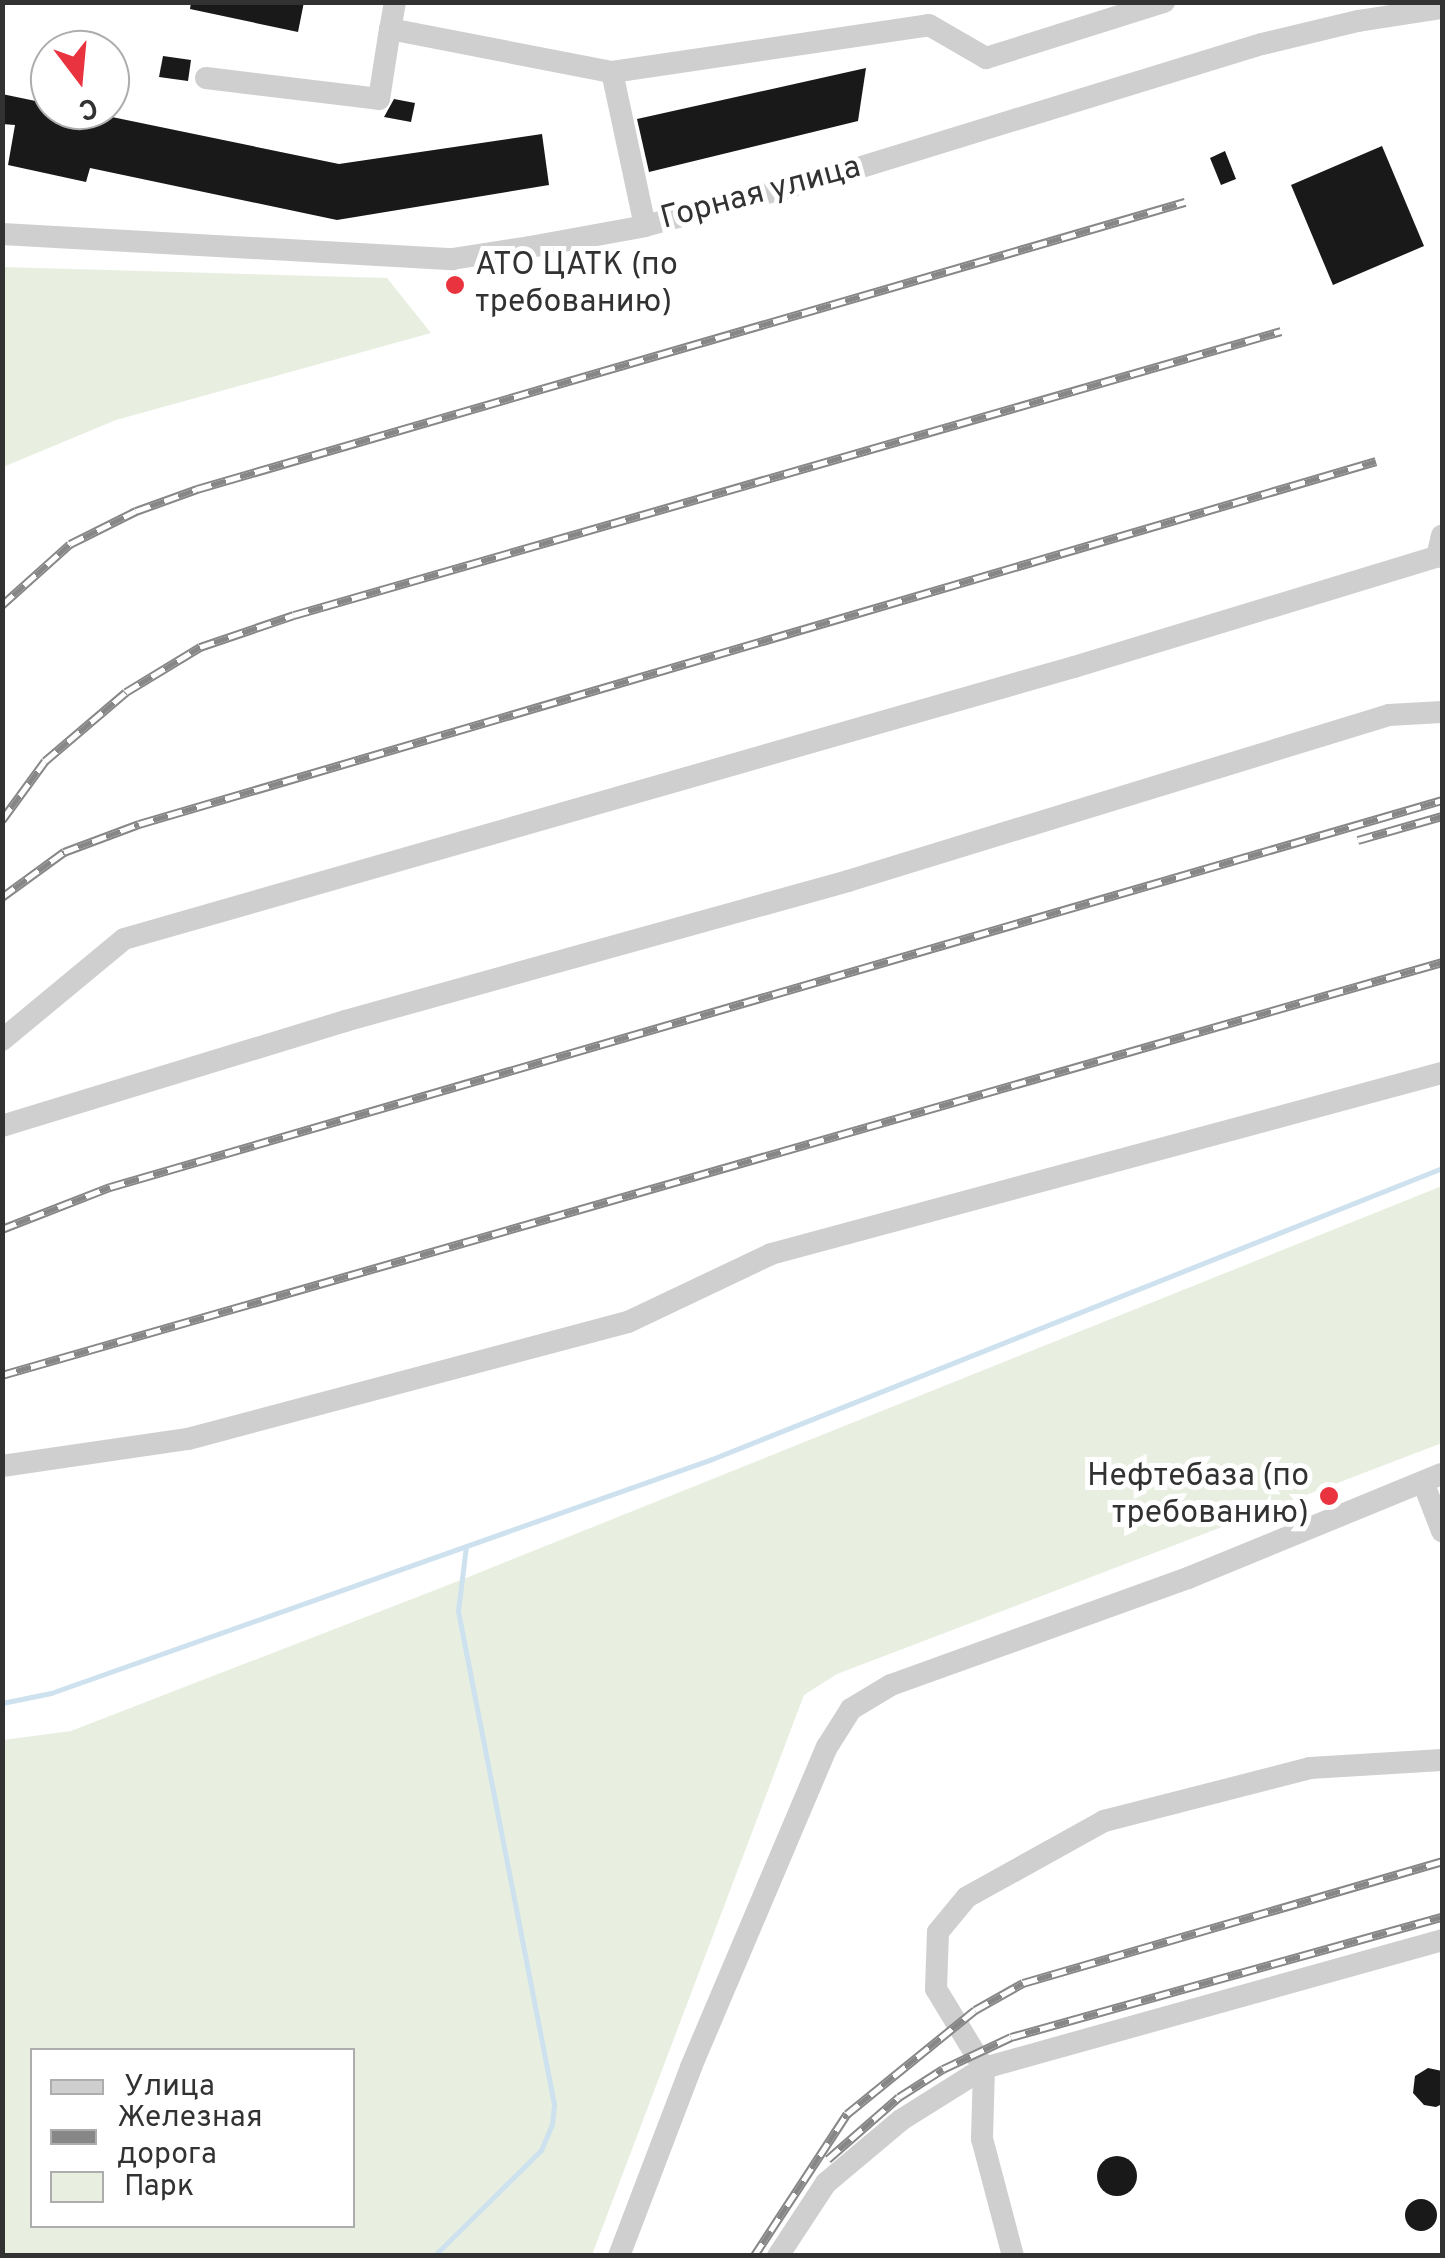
<!DOCTYPE html>
<meta charset="utf-8">
<style>
body{margin:0}
#map{position:relative;width:1445px;height:2258px;overflow:hidden;background:#fff;font-family:Overpass,sans-serif}
div>[style]{position:absolute}
.green>*{inset:0;background:#e8efe0}
.stream>*{height:5px;margin:-2.5px;padding:0 2.5px;transform-origin:2.5px;border-radius:2.5px;background:#cde1ee}
.building>*{inset:0;background:#191919}
.round{border-radius:50%}
.minor>*{height:22px;margin:-11px;padding:0 11px;transform-origin:11px;border-radius:11px;background:#cfcfcf}
.rail>*{height:9px;margin-top:-4.5px;transform-origin:0;background:repeating-linear-gradient(90deg,#fff 0 15px,#878787 0 30px);box-sizing:border-box;border-block:2px solid #878787}
.dots>*{width:28px;height:28px;translate:-50% -50%;box-sizing:border-box;border:5px solid #fff;border-radius:50%}
span{translate:-50% -50%;white-space:nowrap;text-align:center;line-height:1.15;-webkit-text-stroke:10px #fff;paint-order:stroke}
.street-label{font-size:32px;color:#323232}
.poi-label{font-size:32px;color:#323232}
.left{translate:0 -50%;text-align:left}
.right{translate:-100% -50%;text-align:right}
.frame{position:absolute;inset:0;border:5px solid #323232;pointer-events:none}
.legend{position:absolute;left:30px;top:2048px;width:325px;height:180px;box-sizing:border-box;background:#fff;border:2px solid #adadad;margin:0;padding:12px 18px;list-style:none;font-size:30px;color:#323232}
.legend li{display:flex;align-items:center;gap:20px;height:50px}
.legend b{width:50px;border:2px solid #adadad}
.north{position:absolute;left:30px;top:30px;width:100px;height:100px;box-sizing:border-box;background:#fff;border:2px solid #adadad;border-radius:50%;rotate:164deg;font-size:28px;font-weight:700;line-height:40px;text-align:center;color:#323232}
.north::after{content:'';display:block;margin:auto;width:35px;height:45px;background:#e9343f;clip-path:polygon(50% 0,100% 100%,50% 72%,0 100%)}
</style>
<div id="map">
<div class="green">
<div style="clip-path:polygon(3px 267px,387px 278px,431px 333px,116px 420px,3px 467px)"></div>
<div style="clip-path:polygon(evenodd,1442px 1186px,1442px 1443px,837px 1674px,804px 1695px,592px 2255px,3px 2255px,3px 1740px,71px 1731px,461px 1580px,1442px 1186px,32px 2050px,352px 2050px,352px 2226px,32px 2226px,32px 2050px)"></div>
</div>
<div class="stream">
<div style="left:2px;top:1703px;width:50px;rotate:-11.5deg"></div>
<div style="left:51px;top:1693px;width:701px;rotate:-19.49deg"></div>
<div style="left:712px;top:1459px;width:786px;rotate:-21.73deg"></div>
<div style="left:434px;top:2256px;width:151px;rotate:-44.7deg"></div>
<div style="left:541px;top:2150px;width:28px;rotate:-67deg"></div>
<div style="left:552px;top:2124px;width:20px;rotate:-84deg"></div>
<div style="left:554px;top:2104px;width:502px;rotate:-101.02deg"></div>
<div style="left:458px;top:1611px;width:65px;rotate:-83deg"></div>
</div>
<div class="building">
<div style="clip-path:polygon(191px 2px,304px 2px,298px 32px,190px 9px)"></div>
<div style="clip-path:polygon(163px 56px,191px 60px,188px 81px,159px 77px)"></div>
<div style="clip-path:polygon(866px 68px,858px 121px,649px 172px,637px 119px)"></div>
<div style="clip-path:polygon(2px 94px,50px 104px,50px 110px,78px 110px,339px 164px,542px 134px,549px 185px,337px 220px,90px 168px,86px 182px,8px 165px,15px 125px,2px 124px)"></div>
<div style="clip-path:polygon(394px 99px,415px 103px,411px 122px,384px 117px)"></div>
<div style="clip-path:polygon(1382px 146px,1424px 246px,1333px 285px,1291px 185px)"></div>
<div style="clip-path:polygon(1225px 151px,1236px 179px,1221px 185px,1210px 158px)"></div>
<div style="clip-path:polygon(1428px 2068px,1442px 2071px,1442px 2104px,1436px 2107px,1424px 2105px,1413px 2093px,1415px 2076px)"></div>
<div class="round" style="left:1097px;top:2156px;width:40px;height:40px"></div>
<div class="round" style="left:1405px;top:2199px;width:32px;height:32px"></div>
</div>
<div class="minor">
<div style="left:395px;top:2px;width:27px;rotate:100deg"></div>
<div style="left:390px;top:29px;width:226px;rotate:11deg"></div>
<div style="left:612px;top:72px;width:157px;rotate:77.9deg"></div>
<div style="left:612px;top:72px;width:320px;rotate:-8.4deg"></div>
<div style="left:929px;top:25px;width:66px;rotate:30.1deg"></div>
<div style="left:986px;top:58px;width:187px;rotate:-17.5deg"></div>
<div style="left:206px;top:78px;width:174px;rotate:6.9deg"></div>
<div style="left:379px;top:99px;width:71px;rotate:-81.1deg"></div>
<div style="left:2px;top:234px;width:451px;rotate:3.2deg"></div>
<div style="left:452px;top:259px;width:79px;rotate:-8.7deg"></div>
<div style="left:530px;top:247px;width:117px;rotate:-10.3deg"></div>
<div style="left:645px;top:226px;width:204px;rotate:-15.1deg"></div>
<div style="left:842px;top:173px;width:439px;rotate:-17.1deg"></div>
<div style="left:1262px;top:44px;width:99px;rotate:-13.5deg"></div>
<div style="left:1358px;top:21px;width:85px;rotate:-8.8deg"></div>
<div style="left:2px;top:1040px;width:158px;rotate:-39.6deg"></div>
<div style="left:124px;top:939px;width:988px;rotate:-15.98deg"></div>
<div style="left:1074px;top:667px;width:379px;rotate:-16.9deg"></div>
<div style="left:1437px;top:557px;width:22px;rotate:-77deg"></div>
<div style="left:2px;top:1126px;width:359px;rotate:-17deg"></div>
<div style="left:345px;top:1021px;width:522px;rotate:-15.55deg"></div>
<div style="left:848px;top:881px;width:566px;rotate:-17.06deg"></div>
<div style="left:1389px;top:715px;width:53px;rotate:-3.2deg"></div>
<div style="left:2px;top:1466px;width:188px;rotate:-8.3deg"></div>
<div style="left:188px;top:1439px;width:455px;rotate:-14.9deg"></div>
<div style="left:628px;top:1322px;width:158px;rotate:-25.4deg"></div>
<div style="left:771px;top:1254px;width:695px;rotate:-15.1deg"></div>
<div style="left:1423px;top:1482px;width:53px;rotate:68.8deg"></div>
<div style="left:619px;top:2256px;width:202px;rotate:-69.1deg"></div>
<div style="left:691px;top:2067px;width:348px;rotate:-67deg"></div>
<div style="left:827px;top:1747px;width:45px;rotate:-57.7deg"></div>
<div style="left:851px;top:1709px;width:47px;rotate:-31deg"></div>
<div style="left:891px;top:1685px;width:316px;rotate:-19.8deg"></div>
<div style="left:1188px;top:1578px;width:274px;rotate:-22.3deg"></div>
<div style="left:778px;top:2256px;width:87px;rotate:-56.7deg"></div>
<div style="left:826px;top:2183px;width:98px;rotate:-40deg"></div>
<div style="left:901px;top:2120px;width:98px;rotate:-32.1deg"></div>
<div style="left:984px;top:2068px;width:476px;rotate:-15.6deg"></div>
<div style="left:1013px;top:2256px;width:121px;rotate:-104.8deg"></div>
<div style="left:982px;top:2139px;width:71px;rotate:-88.4deg"></div>
<div style="left:984px;top:2068px;width:92px;rotate:-121.3deg"></div>
<div style="left:936px;top:1989px;width:57px;rotate:-88deg"></div>
<div style="left:938px;top:1932px;width:45px;rotate:-50.4deg"></div>
<div style="left:967px;top:1897px;width:157px;rotate:-29deg"></div>
<div style="left:1104px;top:1821px;width:213px;rotate:-14.4deg"></div>
<div style="left:1310px;top:1768px;width:132px;rotate:-3.5deg"></div>
</div>
<div class="rail">
<div style="left:2px;top:605px;width:91px;rotate:-41.9deg"></div>
<div style="left:70px;top:544px;width:74px;rotate:-26.6deg"></div>
<div style="left:136px;top:511px;width:65px;rotate:-19.8deg"></div>
<div style="left:197px;top:489px;width:1029px;rotate:-16.2deg"></div>
<div style="left:2px;top:820px;width:73px;rotate:-53.9deg"></div>
<div style="left:45px;top:761px;width:106px;rotate:-40.4deg"></div>
<div style="left:126px;top:692px;width:87px;rotate:-31.3deg"></div>
<div style="left:200px;top:647px;width:99px;rotate:-18.8deg"></div>
<div style="left:294px;top:615px;width:1027px;rotate:-16.05deg"></div>
<div style="left:1358px;top:840px;width:87px;rotate:-15.9deg"></div>
<div style="left:2px;top:897px;width:77px;rotate:-36deg"></div>
<div style="left:64px;top:852px;width:80px;rotate:-20.5deg"></div>
<div style="left:139px;top:824px;width:1289px;rotate:-16.35deg"></div>
<div style="left:2px;top:1229px;width:116px;rotate:-21.3deg"></div>
<div style="left:110px;top:1187px;width:1387px;rotate:-16.2deg"></div>
<div style="left:2px;top:1375px;width:1498px;rotate:-16deg"></div>
<div style="left:828px;top:2159px;width:94px;rotate:-41.1deg"></div>
<div style="left:899px;top:2097px;width:52px;rotate:-32.5deg"></div>
<div style="left:943px;top:2069px;width:75px;rotate:-25.2deg"></div>
<div style="left:1011px;top:2037px;width:447px;rotate:-15.6deg"></div>
<div style="left:754px;top:2256px;width:170px;rotate:-56.8deg"></div>
<div style="left:847px;top:2114px;width:165px;rotate:-39.1deg"></div>
<div style="left:975px;top:2010px;width:55px;rotate:-29.4deg"></div>
<div style="left:1023px;top:1983px;width:436px;rotate:-16.2deg"></div>
</div>
<div class="dots">
<div style="left:455px;top:285px;background:#e9343f"></div>
<div style="left:1329px;top:1496px;background:#e9343f"></div>
</div>
<div class="street-label">
<span style="left:761px;top:194px;rotate:-15deg">Горная улица</span>
</div>
<div class="poi-label">
<span class="left" style="left:475px;top:285px">АТО ЦАТК (по<br>требованию)</span>
<span class="right" style="left:1309px;top:1496px">Нефтебаза (по<br>требованию)</span>
</div>
<div class="frame"></div>
<ul class="legend">
<li><b style="height:12px;background:#cfcfcf"></b>Улица</li>
<li><b style="height:12px;background:#878787"></b>Железная дорога</li>
<li><b style="height:28px;background:#e8efe0"></b>Парк</li>
</ul>
<div class="north">С</div>
</div>
